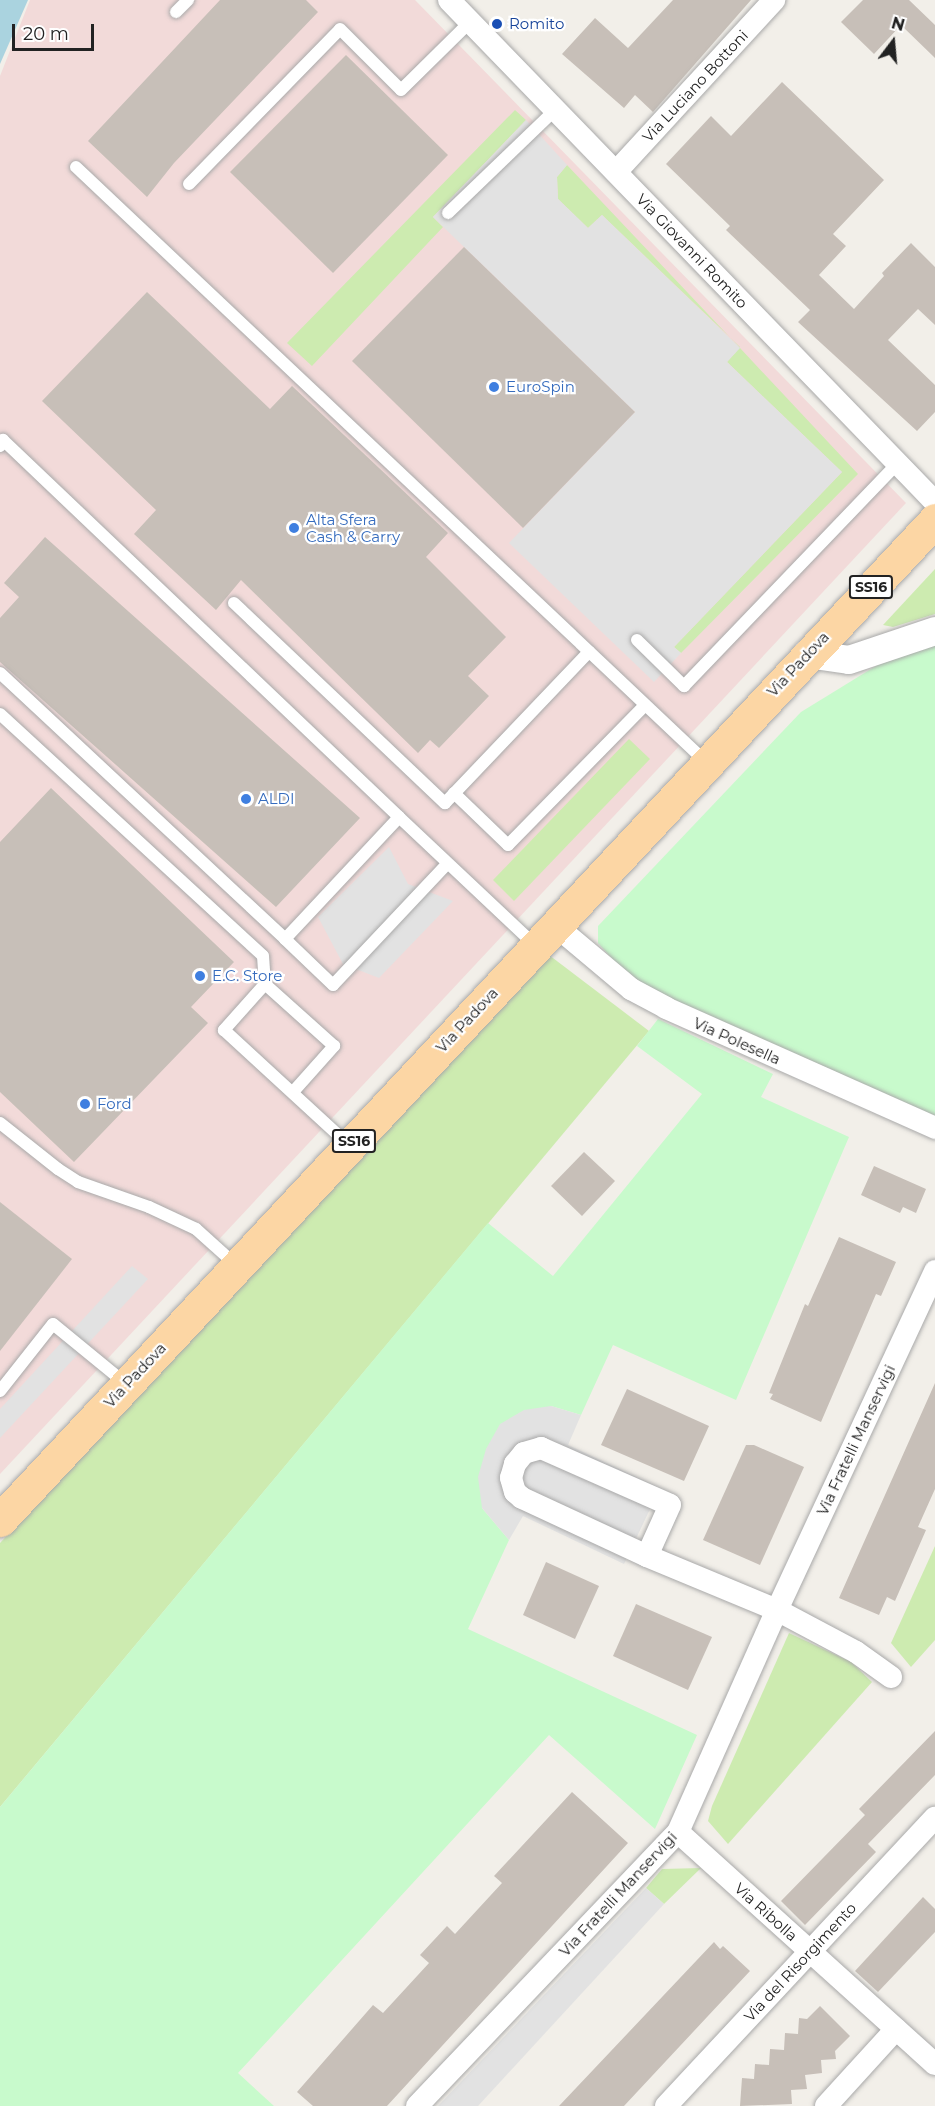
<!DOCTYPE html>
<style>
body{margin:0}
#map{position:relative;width:935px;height:2106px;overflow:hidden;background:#f2efe9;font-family:Montserrat,sans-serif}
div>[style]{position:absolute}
.commercial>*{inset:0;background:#f2dad9}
.grass>*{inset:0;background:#cdebb0}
.park>*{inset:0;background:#c8facc}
.parking>*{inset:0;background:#e2e2e2}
.water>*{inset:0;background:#aad3df}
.building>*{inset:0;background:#c7bfb8}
.roads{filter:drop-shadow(0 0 2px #a9a9a9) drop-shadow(0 0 2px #a9a9a9)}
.service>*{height:12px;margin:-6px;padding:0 6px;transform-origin:6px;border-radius:6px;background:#fff}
.minor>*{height:22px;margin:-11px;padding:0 11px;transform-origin:11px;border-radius:11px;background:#fff}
.tertiary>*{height:28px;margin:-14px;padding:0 14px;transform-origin:14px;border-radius:14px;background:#fff}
.primary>*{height:33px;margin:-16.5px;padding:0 16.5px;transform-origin:16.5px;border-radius:16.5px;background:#fcd6a4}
.dots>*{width:16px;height:16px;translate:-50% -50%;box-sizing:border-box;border:3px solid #fff;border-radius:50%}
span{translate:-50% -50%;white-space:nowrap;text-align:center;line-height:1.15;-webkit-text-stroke:4.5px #fff;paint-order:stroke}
.shield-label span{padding:2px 4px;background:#fff;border:2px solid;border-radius:4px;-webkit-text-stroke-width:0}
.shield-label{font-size:14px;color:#222;font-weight:700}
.transit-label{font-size:15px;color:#164399}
.left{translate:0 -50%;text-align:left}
.street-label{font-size:15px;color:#222}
.shop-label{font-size:15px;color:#366cbe}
.north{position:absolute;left:863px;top:12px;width:60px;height:60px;-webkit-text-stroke:4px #fff;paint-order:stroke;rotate:16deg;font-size:16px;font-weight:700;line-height:24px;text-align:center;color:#222}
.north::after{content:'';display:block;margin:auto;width:21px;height:27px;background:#222;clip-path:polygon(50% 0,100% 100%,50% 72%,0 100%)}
.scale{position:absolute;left:12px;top:24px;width:82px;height:27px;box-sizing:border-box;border:3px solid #222;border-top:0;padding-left:8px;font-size:18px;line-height:21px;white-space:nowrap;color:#222;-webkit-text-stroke:4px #fff;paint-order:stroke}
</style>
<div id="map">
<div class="commercial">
<div style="clip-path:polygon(30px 0,415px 0,906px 503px,0 1474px,0 76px)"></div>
</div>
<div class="grass">
<div style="clip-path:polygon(515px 110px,526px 120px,433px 217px,443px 227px,312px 366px,287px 343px)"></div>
<div style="clip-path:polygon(567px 165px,740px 348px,858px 474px,681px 653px,674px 647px,842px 472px,727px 362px,740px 347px,602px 215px,588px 228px,558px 199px,557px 177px)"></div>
<div style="clip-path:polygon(935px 569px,935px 614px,893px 627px,883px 625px)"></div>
<div style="clip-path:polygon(629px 739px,650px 759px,514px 901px,493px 880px)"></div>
<div style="clip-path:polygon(549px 955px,649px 1031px,0 1807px,0 1543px)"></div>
<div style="clip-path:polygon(935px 1546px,935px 1640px,911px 1667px,891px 1643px)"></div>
<div style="clip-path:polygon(789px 1633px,851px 1662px,872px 1682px,728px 1844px,708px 1821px,712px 1806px)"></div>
<div style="clip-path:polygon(701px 1868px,664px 1904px,646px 1888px,662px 1869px)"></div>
</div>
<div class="park">
<div style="clip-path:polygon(935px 641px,935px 1120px,660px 999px,616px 963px,598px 943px,598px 926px,801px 712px,884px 661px)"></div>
<div style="clip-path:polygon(658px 1019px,773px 1074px,761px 1097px,849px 1137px,736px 1400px,613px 1345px,581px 1415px,551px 1406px,482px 1508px,509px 1540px,468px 1629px,697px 1735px,655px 1829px,549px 1735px,238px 2073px,274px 2106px,0 2106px,0 1807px,488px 1223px,553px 1276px,702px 1094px,637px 1046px)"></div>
</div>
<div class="parking">
<div style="clip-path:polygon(526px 120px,567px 165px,557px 177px,558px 199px,588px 228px,602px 215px,740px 348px,727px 362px,842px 472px,674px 647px,681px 653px,654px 682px,509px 543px,635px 412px,433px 217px)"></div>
<div style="clip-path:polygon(389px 847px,408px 884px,453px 901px,379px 978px,343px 964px,318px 917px)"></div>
<div style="clip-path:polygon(132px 1266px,148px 1279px,0 1438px,0 1409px)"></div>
<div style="clip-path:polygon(551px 1406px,581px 1415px,568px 1445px,660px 1488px,624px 1564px,523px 1516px,509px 1540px,482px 1508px,478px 1477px,486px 1449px,500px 1424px,524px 1410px)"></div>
<div style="clip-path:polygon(646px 1888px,664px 1904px,478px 2106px,438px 2106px)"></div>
</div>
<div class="water">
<div style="clip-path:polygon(0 0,28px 0,0 64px)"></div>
</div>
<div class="building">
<div style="clip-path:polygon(220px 0,306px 0,318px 12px,174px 163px,147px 197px,88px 141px)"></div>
<div style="clip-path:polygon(673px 0,751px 0,653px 112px,635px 95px,624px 108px,562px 54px,595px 18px,628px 48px)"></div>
<div style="clip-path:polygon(863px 0,909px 0,935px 25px,935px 58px,901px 25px,874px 54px,841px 22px)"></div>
<div style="clip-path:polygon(346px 55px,448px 155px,333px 273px,230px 172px)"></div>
<div style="clip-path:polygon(782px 82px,884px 180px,833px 234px,846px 246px,819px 275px,854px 309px,884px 276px,882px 273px,911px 243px,935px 267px,935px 325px,918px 309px,888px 340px,935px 385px,935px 412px,917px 431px,798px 322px,810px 310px,726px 230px,730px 226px,666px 164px,711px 116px,731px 136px)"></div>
<div style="clip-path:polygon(464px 247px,635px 412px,523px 528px,352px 361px)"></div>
<div style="clip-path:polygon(147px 292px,270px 409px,292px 386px,448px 533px,426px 557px,506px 637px,468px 676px,489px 696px,439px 748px,430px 740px,418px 753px,241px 580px,216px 610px,134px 534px,156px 510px,42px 401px)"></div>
<div style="clip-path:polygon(45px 537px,360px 818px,276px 907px,0 662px,0 618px,19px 597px,4px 583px)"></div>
<div style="clip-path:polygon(51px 788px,234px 962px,191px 1007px,208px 1023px,74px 1162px,0 1092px,0 842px)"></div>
<div style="clip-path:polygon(584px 1152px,615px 1181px,582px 1216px,551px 1186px)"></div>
<div style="clip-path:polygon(874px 1166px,926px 1189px,916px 1213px,903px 1207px,900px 1213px,861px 1195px)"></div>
<div style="clip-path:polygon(0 1202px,72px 1259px,0 1351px)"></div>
<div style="clip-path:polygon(839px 1237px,896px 1262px,881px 1296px,876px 1294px,821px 1422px,770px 1399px,773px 1394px,769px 1393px,805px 1304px,808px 1306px)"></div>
<div style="clip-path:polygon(935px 1383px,935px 1489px,918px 1527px,926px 1530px,895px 1601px,887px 1597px,879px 1615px,839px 1598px)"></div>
<div style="clip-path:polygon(627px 1389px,709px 1426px,684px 1481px,601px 1445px)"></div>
<div style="clip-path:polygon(746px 1445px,754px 1445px,804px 1467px,760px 1565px,703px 1540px)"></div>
<div style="clip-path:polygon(546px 1562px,599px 1586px,575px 1639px,523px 1615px)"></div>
<div style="clip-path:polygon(636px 1604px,712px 1637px,688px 1690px,613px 1656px)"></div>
<div style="clip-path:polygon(935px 1731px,935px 1775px,868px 1844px,876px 1852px,805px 1925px,781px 1901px,865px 1815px,859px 1809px)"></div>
<div style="clip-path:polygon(572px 1792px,628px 1843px,387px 2106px,313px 2106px,297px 2092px,373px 2005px,383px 2013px,429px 1963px,420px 1955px,447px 1926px,455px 1934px,502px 1883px,494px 1876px)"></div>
<div style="clip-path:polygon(923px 1897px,935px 1909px,935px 1932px,878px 1992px,855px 1971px)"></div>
<div style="clip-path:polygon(714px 1942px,720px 1949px,723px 1946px,750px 1971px,624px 2106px,559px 2106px)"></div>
<div style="clip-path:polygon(820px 2006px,850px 2036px,835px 2051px,836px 2059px,821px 2060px,822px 2073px,805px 2075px,807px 2089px,791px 2090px,792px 2104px,740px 2106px,742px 2078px,754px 2079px,755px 2064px,769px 2065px,770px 2049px,784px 2050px,785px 2033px,798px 2034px,799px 2018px,807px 2019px)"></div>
</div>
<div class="roads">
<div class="service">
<div style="left:176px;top:12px;width:17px;rotate:-45deg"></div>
<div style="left:76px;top:167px;width:867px;rotate:43.36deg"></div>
<div style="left:189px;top:184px;width:216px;rotate:-45.7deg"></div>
<div style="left:340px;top:29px;width:86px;rotate:45deg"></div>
<div style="left:401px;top:90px;width:97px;rotate:-44.6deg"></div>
<div style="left:448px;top:213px;width:149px;rotate:-43.9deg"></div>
<div style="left:0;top:446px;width:7px;rotate:-63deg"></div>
<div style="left:3px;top:440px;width:547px;rotate:43.59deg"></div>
<div style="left:234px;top:603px;width:291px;rotate:43.5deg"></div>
<div style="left:445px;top:803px;width:209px;rotate:-46.4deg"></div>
<div style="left:637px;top:640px;width:66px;rotate:44.4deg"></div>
<div style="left:684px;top:686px;width:309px;rotate:-46.2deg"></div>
<div style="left:0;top:673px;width:390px;rotate:43deg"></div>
<div style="left:0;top:714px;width:357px;rotate:42.6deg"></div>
<div style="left:263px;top:956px;width:28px;rotate:86deg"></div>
<div style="left:454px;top:793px;width:75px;rotate:43.9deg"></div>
<div style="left:508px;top:845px;width:196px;rotate:-45.6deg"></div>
<div style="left:447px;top:864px;width:166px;rotate:133.3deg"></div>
<div style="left:333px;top:985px;width:66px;rotate:-136.2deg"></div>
<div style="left:285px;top:939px;width:167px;rotate:-46.9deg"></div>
<div style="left:399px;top:817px;width:188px;rotate:43.3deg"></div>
<div style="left:293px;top:1092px;width:62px;rotate:-48.3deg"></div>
<div style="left:334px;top:1046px;width:93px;rotate:-138.1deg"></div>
<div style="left:265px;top:984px;width:62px;rotate:131.7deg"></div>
<div style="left:224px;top:1030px;width:170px;rotate:42.6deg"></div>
<div style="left:0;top:1123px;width:74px;rotate:38.4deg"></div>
<div style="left:58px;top:1169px;width:24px;rotate:33deg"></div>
<div style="left:78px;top:1182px;width:75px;rotate:19.4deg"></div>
<div style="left:149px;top:1207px;width:52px;rotate:25.1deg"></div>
<div style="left:196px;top:1229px;width:54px;rotate:42deg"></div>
<div style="left:0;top:1391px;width:85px;rotate:-51.7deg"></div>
<div style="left:53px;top:1324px;width:85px;rotate:39.3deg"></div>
<div style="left:119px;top:1378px;width:7px;rotate:74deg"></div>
</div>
<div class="minor">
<div style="left:449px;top:0;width:699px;rotate:45.93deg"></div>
<div style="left:616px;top:172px;width:234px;rotate:-47.4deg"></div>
<div style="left:556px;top:926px;width:98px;rotate:40deg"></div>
<div style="left:631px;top:989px;width:40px;rotate:28deg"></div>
<div style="left:666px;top:1008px;width:295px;rotate:24deg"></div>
<div style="left:541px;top:1448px;width:141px;rotate:23.8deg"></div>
<div style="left:670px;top:1505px;width:56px;rotate:114.3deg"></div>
<div style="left:647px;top:1556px;width:138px;rotate:-155.1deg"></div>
<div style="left:522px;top:1498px;width:9px;rotate:-139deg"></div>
<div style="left:515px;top:1492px;width:15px;rotate:-106deg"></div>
<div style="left:511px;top:1478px;width:15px;rotate:-74deg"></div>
<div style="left:515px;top:1464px;width:14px;rotate:-51deg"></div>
<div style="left:524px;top:1453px;width:18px;rotate:-16deg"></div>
<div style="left:647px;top:1556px;width:141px;rotate:22.6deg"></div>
<div style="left:777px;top:1610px;width:89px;rotate:28deg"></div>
<div style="left:856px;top:1652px;width:43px;rotate:35.5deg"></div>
<div style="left:678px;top:1832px;width:346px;rotate:42.1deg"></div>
<div style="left:417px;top:2106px;width:378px;rotate:-46.4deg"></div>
<div style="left:678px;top:1832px;width:243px;rotate:-66deg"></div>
<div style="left:777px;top:1610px;width:374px;rotate:-65deg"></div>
<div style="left:666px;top:2106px;width:394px;rotate:-47deg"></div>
<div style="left:826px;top:2106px;width:104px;rotate:-47.7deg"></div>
</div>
<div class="tertiary">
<div style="left:807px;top:654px;width:42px;rotate:8.1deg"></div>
<div style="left:849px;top:660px;width:91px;rotate:-18.6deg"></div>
</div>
<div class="primary">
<div style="left:0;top:1520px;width:1369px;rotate:-46.92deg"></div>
</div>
</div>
<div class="dots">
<div style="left:497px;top:24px;background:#1a4fb4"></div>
<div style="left:494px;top:387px;background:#3f7fe0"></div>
<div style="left:294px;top:528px;background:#3f7fe0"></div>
<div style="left:246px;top:799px;background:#3f7fe0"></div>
<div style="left:200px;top:976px;background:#3f7fe0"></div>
<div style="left:85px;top:1104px;background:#3f7fe0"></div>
</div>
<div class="shield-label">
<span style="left:871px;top:587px">SS16</span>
<span style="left:354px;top:1141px">SS16</span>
</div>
<div class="transit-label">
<span class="left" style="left:509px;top:24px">Romito</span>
</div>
<div class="street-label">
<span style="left:695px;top:86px;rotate:-47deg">Via Luciano Bottoni</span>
<span style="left:692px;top:251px;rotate:46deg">Via Giovanni Romito</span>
<span style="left:798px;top:664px;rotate:-47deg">Via Padova</span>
<span style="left:467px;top:1020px;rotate:-47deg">Via Padova</span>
<span style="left:737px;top:1041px;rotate:24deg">Via Polesella</span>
<span style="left:135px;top:1375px;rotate:-47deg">Via Padova</span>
<span style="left:856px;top:1440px;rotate:-65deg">Via Fratelli Manservigi</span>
<span style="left:618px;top:1894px;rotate:-47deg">Via Fratelli Manservigi</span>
<span style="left:766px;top:1912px;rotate:42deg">Via Ribolla</span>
<span style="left:800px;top:1962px;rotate:-47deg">Via del Risorgimento</span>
</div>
<div class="shop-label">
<span class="left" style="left:506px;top:387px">EuroSpin</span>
<span class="left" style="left:306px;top:528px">Alta Sfera<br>Cash &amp; Carry</span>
<span class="left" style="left:258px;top:799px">ALDI</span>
<span class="left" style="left:212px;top:976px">E.C. Store</span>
<span class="left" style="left:97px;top:1104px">Ford</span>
</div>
<div class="north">N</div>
<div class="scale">20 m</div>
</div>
